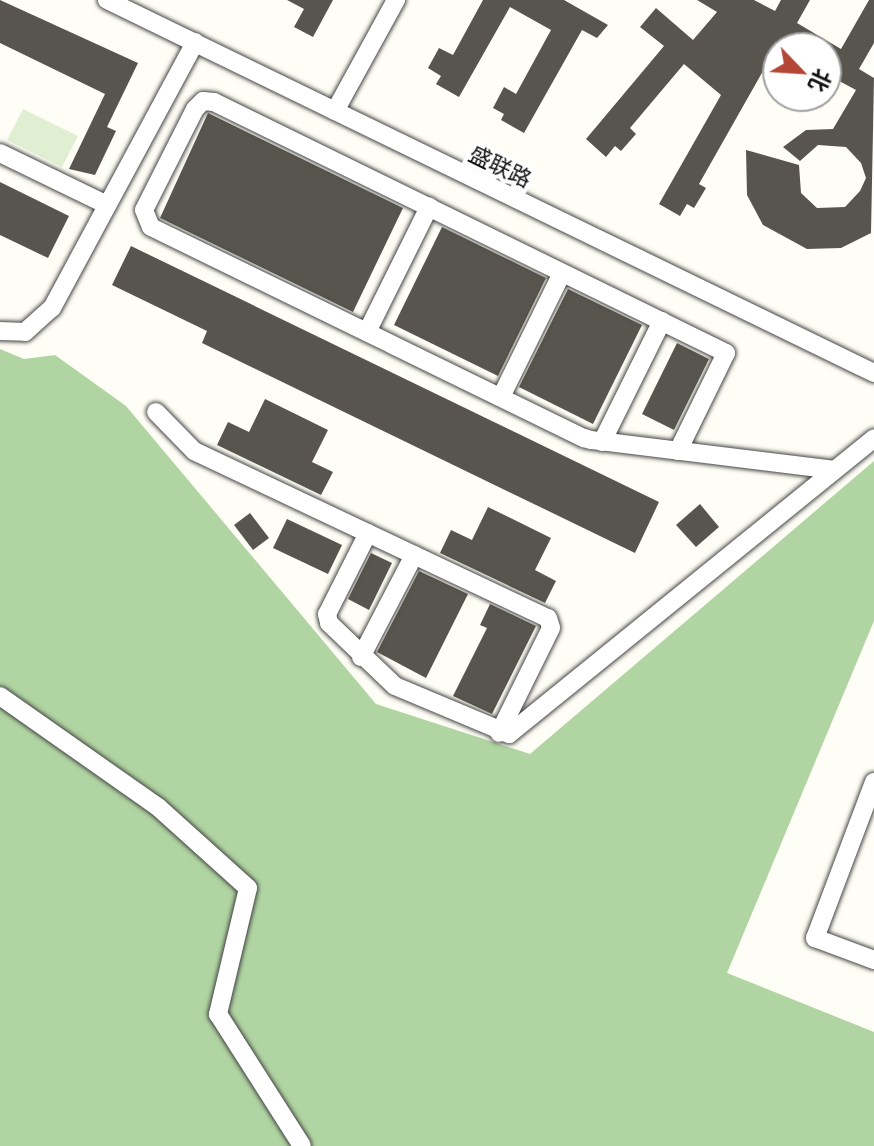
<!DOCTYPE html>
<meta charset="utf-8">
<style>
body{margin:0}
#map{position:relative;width:874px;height:1146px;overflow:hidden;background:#fefef6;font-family:Georgia,"Noto Sans SC",serif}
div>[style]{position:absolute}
.forest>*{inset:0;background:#b0d5a2}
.pitch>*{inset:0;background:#e0eed2}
.building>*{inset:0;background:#58544e}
.roads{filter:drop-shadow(0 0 2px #444) drop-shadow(0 0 2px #444)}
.minor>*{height:18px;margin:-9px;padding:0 9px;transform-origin:9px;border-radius:9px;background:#fff}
span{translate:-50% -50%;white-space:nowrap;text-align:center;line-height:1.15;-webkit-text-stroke:8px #fff;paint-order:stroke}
.street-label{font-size:22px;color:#111}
.north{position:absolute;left:762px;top:32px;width:80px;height:80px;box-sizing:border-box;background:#fff;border:2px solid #a0a0a0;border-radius:50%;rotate:115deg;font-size:22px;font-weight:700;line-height:32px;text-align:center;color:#111}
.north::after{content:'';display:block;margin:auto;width:28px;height:36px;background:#b34636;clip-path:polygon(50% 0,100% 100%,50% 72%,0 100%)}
</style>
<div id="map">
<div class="forest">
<div style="clip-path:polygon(0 349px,24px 359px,55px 355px,126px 406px,376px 704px,530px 754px,874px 461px,874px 621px,727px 973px,874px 1032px,874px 1146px,0 1146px)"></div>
</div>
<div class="pitch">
<div style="clip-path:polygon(23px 109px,78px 136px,62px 167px,7px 140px)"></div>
</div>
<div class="building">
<div style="clip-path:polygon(0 0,138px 63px,107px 127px,116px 131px,95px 175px,69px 169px,105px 94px,0 43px)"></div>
<div style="clip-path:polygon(287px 0,333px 0,313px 37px,294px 27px,304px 9px)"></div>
<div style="clip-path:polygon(483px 0,564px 0,608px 25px,597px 38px,582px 30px,524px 133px,501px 120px,504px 114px,493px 108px,504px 87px,516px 94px,551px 30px,510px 7px,459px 97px,436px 84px,441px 76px,428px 68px,439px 48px,453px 55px)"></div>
<div style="clip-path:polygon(697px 0,754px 0,775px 11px,781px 0,810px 0,797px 23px,841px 49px,869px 0,874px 0,874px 43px,859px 69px,874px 78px,871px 233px,841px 248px,807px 249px,763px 225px,747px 195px,746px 150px,799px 165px,801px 193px,817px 208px,845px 207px,860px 191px,866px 178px,861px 163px,846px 147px,818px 145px,800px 161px,783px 147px,806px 130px,833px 129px,856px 90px,826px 74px,826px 48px,776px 48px,699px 184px,706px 188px,694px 208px,687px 204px,680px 216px,659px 204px,721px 95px,684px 64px,630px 128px,636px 134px,621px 151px,615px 146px,606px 157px,586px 139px,664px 46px,640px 27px,656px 8px,693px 40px,717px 12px)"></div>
<div style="clip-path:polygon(208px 113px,403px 208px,353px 312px,160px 218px)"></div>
<div style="clip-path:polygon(0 182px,69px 216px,48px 258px,0 235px)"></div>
<div style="clip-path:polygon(442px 227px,546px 278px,498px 376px,394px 325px)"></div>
<div style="clip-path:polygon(131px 246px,659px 502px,635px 553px,202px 343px,207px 331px,112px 285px)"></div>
<div style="clip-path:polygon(568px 289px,642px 325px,593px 424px,519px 387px)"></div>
<div style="clip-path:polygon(677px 343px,709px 359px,674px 430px,642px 414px)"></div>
<div style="clip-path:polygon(265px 399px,328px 430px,312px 462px,333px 472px,321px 495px,217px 445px,228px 422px,249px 432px)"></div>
<div style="clip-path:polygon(700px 504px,719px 527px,696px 547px,676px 525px)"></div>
<div style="clip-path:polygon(488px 507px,551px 538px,535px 570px,556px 581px,545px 603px,440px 553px,451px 530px,472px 540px)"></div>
<div style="clip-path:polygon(250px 513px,269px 538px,253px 550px,234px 525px)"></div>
<div style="clip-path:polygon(287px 519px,342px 545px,328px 574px,273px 548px)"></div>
<div style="clip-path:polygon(371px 553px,392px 563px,369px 610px,348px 599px)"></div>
<div style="clip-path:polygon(419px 571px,468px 594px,426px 678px,377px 652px)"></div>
<div style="clip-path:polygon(490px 604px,536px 626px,492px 714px,453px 696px,487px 628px,480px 625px)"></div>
</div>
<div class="roads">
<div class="minor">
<div style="left:107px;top:0;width:853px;rotate:25.93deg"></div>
<div style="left:335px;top:111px;width:127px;rotate:-61.2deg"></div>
<div style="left:0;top:153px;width:119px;rotate:25.9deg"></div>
<div style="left:0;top:331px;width:25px;rotate:2deg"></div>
<div style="left:25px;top:332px;width:36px;rotate:-42deg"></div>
<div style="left:52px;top:308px;width:302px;rotate:-61.7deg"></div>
<div style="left:367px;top:332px;width:140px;rotate:-63.6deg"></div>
<div style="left:501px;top:397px;width:138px;rotate:-63.8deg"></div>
<div style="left:156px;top:412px;width:54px;rotate:45.7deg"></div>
<div style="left:194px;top:451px;width:391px;rotate:25.3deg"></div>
<div style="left:548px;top:618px;width:10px;rotate:73deg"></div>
<div style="left:551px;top:628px;width:117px;rotate:116.3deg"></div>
<div style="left:602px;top:442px;width:135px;rotate:-63.6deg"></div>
<div style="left:678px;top:451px;width:109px;rotate:-63.9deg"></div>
<div style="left:726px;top:353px;width:570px;rotate:-153.88deg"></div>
<div style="left:214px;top:102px;width:11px;rotate:-175deg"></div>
<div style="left:203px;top:101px;width:11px;rotate:135deg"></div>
<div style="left:195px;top:109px;width:113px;rotate:116.8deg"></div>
<div style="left:144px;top:210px;width:18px;rotate:68deg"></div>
<div style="left:151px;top:227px;width:482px;rotate:26deg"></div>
<div style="left:584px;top:438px;width:7px;rotate:16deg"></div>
<div style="left:591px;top:440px;width:245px;rotate:7deg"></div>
<div style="left:368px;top:533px;width:91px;rotate:116.8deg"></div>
<div style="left:327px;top:614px;width:9px;rotate:77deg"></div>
<div style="left:329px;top:623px;width:91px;rotate:43.7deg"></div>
<div style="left:395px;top:686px;width:124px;rotate:22.8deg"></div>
<div style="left:509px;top:734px;width:470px;rotate:-39deg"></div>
<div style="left:361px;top:657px;width:115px;rotate:-62.5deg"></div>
<div style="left:0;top:696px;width:193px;rotate:35.1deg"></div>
<div style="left:158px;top:807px;width:121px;rotate:42deg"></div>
<div style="left:248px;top:888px;width:130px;rotate:103.4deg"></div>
<div style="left:218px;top:1014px;width:156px;rotate:57.5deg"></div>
<div style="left:874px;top:782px;width:167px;rotate:110.7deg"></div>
<div style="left:815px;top:938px;width:63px;rotate:20.4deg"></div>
</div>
</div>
<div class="street-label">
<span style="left:501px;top:165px;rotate:26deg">盛联路</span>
</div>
<div class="north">北</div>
</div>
